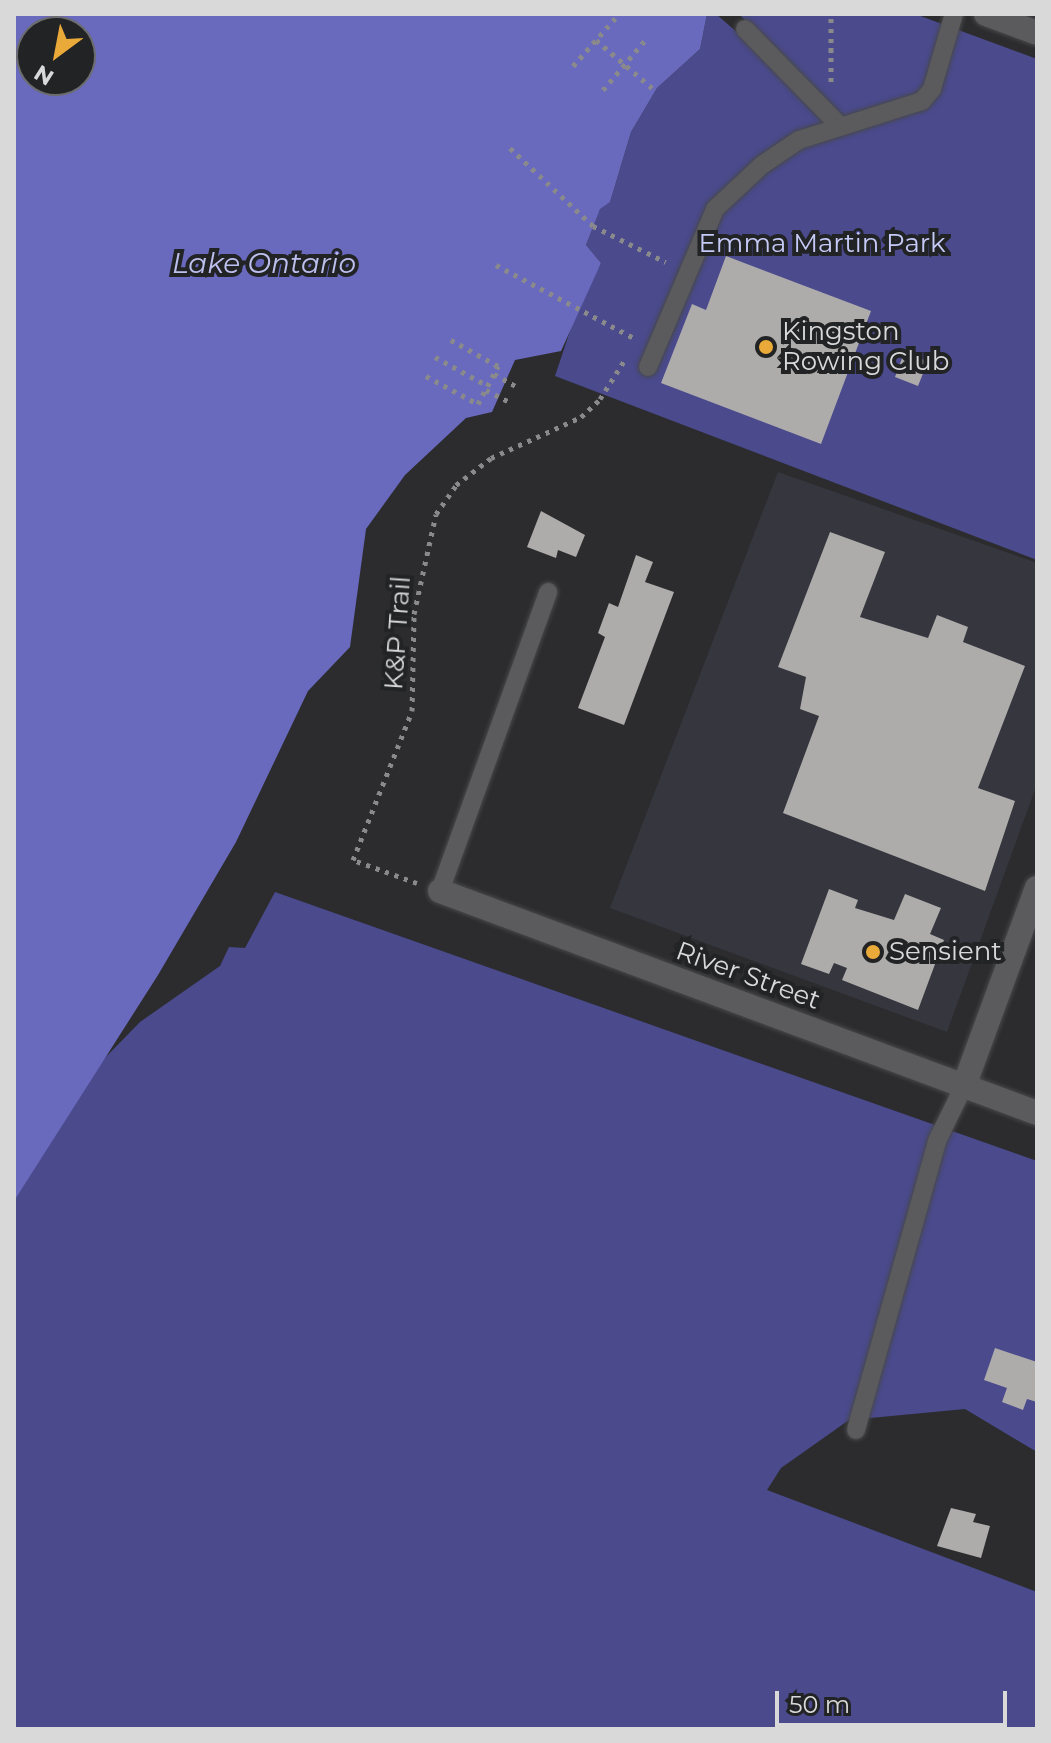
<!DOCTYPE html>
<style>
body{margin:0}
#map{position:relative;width:1051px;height:1743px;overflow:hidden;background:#2c2c2f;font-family:Montserrat,sans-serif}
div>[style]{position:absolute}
.built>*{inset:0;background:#35363e}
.green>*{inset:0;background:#4a4a8d}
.water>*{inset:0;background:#696abe}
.building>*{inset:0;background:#aeacaa}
.path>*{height:5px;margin-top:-2.5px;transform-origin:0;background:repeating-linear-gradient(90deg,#8a8a8c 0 4px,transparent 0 10px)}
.roads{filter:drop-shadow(0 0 2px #47484a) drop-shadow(0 0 2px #47484a)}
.lane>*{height:18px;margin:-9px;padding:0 9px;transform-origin:9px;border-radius:9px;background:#5b5b5e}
.street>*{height:24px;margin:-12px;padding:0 12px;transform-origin:12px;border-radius:12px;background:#5b5b5e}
.dots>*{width:22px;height:22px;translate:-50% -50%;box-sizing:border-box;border:4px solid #222325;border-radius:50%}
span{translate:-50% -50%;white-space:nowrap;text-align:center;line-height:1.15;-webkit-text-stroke:8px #222325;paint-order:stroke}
.park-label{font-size:26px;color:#c6caf7}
.poi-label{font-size:26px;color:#d9d9da}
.left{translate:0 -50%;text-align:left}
.street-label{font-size:26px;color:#d9d9da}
.water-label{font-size:28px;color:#bdc0ee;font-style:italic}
.frame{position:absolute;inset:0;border:16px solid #d9d9da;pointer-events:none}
.north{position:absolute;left:16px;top:16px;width:80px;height:80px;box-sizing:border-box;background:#222325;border:2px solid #6b6c6d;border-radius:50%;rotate:212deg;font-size:22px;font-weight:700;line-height:32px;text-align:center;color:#d9d9da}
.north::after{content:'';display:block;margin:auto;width:28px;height:36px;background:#eaaa39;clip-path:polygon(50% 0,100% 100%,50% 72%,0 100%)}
.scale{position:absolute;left:775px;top:1691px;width:232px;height:36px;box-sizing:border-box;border:4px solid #d9d9da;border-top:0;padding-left:10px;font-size:24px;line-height:28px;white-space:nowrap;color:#d9d9da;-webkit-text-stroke:6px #222325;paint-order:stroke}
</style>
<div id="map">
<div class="built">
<div style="clip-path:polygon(778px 472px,1037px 563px,1037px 784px,947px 1032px,610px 908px)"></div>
</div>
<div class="green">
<div style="clip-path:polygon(707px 14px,716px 14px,739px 34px,749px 24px,739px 14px,915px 14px,1037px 59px,1037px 560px,555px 376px,578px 307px,601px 263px,586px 245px,600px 208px,610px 202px,631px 132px,657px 88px,700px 49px)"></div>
<div style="clip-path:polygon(275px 892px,1037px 1161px,1037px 1452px,965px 1409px,849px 1420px,781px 1468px,767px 1490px,1037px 1592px,1037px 1729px,14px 1729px,14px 1171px,60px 1104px,140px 1022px,220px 966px,229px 947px,245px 948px)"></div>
</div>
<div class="water">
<div style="clip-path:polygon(evenodd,14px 14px,707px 14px,700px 49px,657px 88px,631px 132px,610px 202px,600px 209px,586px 245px,601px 263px,561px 351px,515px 360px,492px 412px,466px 418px,405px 475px,366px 529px,350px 647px,308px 691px,236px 842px,158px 975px,14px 1201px,14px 14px,32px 32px,80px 32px,80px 80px,32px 80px,32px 32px)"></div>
</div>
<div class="building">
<div style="clip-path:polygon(726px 256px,871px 311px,821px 444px,661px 383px,692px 304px,706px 310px)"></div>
<div style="clip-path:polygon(904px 353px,928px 361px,918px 386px,895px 377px)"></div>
<div style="clip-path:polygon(541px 511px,585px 535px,576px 557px,558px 550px,556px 558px,527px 547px)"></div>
<div style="clip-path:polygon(830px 532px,885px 552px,860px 617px,928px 638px,937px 615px,968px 627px,963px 642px,1025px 666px,978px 788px,1015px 801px,985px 891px,783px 813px,819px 716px,800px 709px,806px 677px,778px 667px)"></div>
<div style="clip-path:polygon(636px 555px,653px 562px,645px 582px,674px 592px,624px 725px,578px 708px,605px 637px,598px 633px,609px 603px,618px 607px)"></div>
<div style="clip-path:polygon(829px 889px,858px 900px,855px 908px,894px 920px,905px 894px,941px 908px,930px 934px,944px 940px,918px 1010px,842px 980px,847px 968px,834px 963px,829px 974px,801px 964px)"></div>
<div style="clip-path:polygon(995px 1348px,1037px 1362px,1037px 1402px,1027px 1399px,1023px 1410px,1002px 1402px,1007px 1388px,984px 1380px)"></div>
<div style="clip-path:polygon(951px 1508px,976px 1514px,973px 1522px,990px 1526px,981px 1558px,937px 1546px)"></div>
</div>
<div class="path">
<div style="left:596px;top:40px;width:74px;rotate:40.6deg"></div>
<div style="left:573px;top:66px;width:69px;rotate:-48.5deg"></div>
<div style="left:831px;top:82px;width:68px;rotate:-90deg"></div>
<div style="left:603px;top:90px;width:68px;rotate:-49.8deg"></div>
<div style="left:510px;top:148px;width:114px;rotate:43.2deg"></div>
<div style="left:593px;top:226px;width:81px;rotate:26.3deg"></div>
<div style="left:496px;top:265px;width:156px;rotate:27.9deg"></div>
<div style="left:435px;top:357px;width:60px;rotate:28.7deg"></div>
<div style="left:494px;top:374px;width:26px;rotate:29deg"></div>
<div style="left:426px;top:376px;width:59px;rotate:28.3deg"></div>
<div style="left:478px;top:404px;width:43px;rotate:-62.2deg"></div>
<div style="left:498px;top:366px;width:58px;rotate:-151.2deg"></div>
<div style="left:486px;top:390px;width:27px;rotate:27deg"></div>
<div style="left:417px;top:883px;width:68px;rotate:-160.2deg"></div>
<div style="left:353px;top:860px;width:160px;rotate:-68.4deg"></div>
<div style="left:412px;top:711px;width:97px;rotate:-88.8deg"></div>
<div style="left:414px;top:614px;width:102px;rotate:-77.6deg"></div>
<div style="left:436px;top:514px;width:35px;rotate:-55deg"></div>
<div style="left:456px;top:485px;width:44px;rotate:-37.6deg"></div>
<div style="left:491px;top:458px;width:99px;rotate:-24.5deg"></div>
<div style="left:581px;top:417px;width:26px;rotate:-43deg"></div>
<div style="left:600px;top:399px;width:45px;rotate:-57.7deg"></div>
</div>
<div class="roads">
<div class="lane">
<div style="left:745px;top:29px;width:136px;rotate:45.6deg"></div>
<div style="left:648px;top:367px;width:172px;rotate:-67deg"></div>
<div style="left:715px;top:209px;width:64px;rotate:-43.1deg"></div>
<div style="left:762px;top:165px;width:45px;rotate:-34deg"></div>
<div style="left:799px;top:140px;width:129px;rotate:-17.6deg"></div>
<div style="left:922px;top:101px;width:16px;rotate:-50deg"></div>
<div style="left:932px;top:89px;width:78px;rotate:-73.7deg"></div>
<div style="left:440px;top:891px;width:318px;rotate:-70.1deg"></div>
<div style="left:856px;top:1430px;width:300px;rotate:-74.3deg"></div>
<div style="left:937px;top:1141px;width:61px;rotate:-63.9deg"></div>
</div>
<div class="street">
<div style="left:986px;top:14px;width:54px;rotate:20.4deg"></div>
<div style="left:440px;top:891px;width:637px;rotate:20.4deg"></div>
<div style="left:964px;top:1086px;width:211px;rotate:-69.8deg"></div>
</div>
</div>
<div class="dots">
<div style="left:766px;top:347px;background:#eaaa39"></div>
<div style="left:873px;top:952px;background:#eaaa39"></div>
</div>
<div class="park-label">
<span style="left:822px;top:244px">Emma Martin Park</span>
</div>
<div class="poi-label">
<span class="left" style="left:782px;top:347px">Kingston<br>Rowing Club</span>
<span class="left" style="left:889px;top:952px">Sensient</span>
</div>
<div class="street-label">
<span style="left:398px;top:633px;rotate:-86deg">K&amp;P Trail</span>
<span style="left:748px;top:976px;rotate:20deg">River Street</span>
</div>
<div class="water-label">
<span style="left:264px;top:263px">Lake Ontario</span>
</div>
<div class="frame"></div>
<div class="north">N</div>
<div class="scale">50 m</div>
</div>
